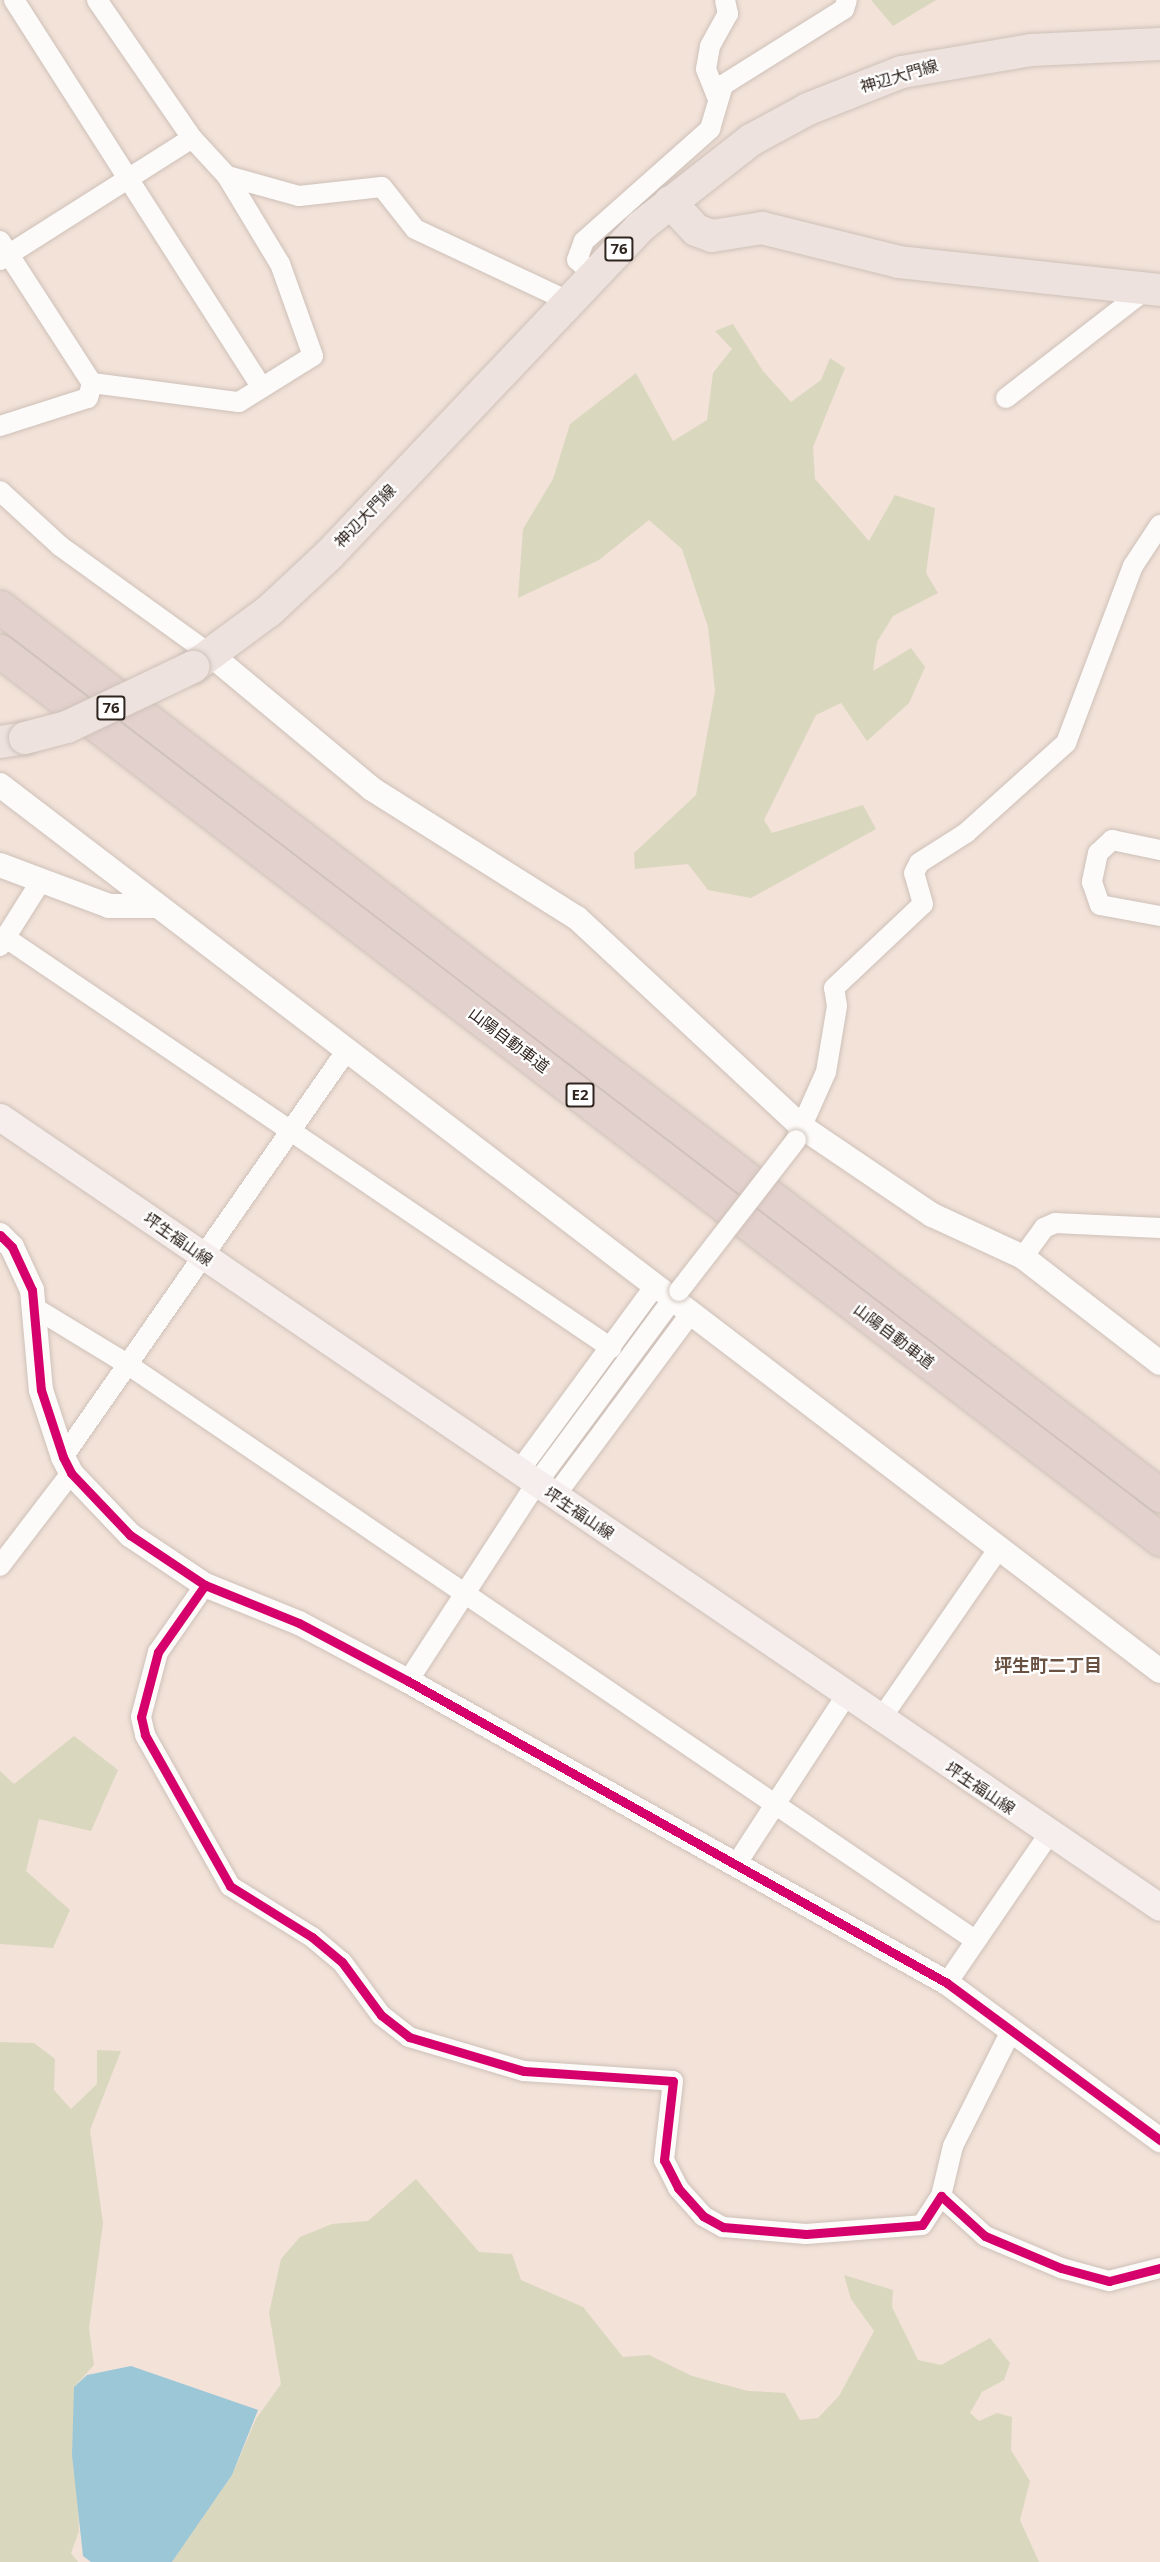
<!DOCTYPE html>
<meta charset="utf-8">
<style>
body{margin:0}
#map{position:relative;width:1160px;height:2562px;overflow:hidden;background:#f2e2d8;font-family:"Open Sans","Noto Sans JP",sans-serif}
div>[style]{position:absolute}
.green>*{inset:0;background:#dad7bf}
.water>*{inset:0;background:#9cc7d7}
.roads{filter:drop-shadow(0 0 2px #cec1b9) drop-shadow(0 0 2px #cec1b9)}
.minor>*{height:20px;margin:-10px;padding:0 10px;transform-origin:10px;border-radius:10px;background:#fdfbf9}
.tertiary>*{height:24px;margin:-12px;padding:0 12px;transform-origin:12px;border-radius:12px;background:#fdfbf9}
.secondary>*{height:27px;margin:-13.5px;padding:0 13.5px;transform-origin:13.5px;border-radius:13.5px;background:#f5eeec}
.primary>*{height:32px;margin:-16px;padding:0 16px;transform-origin:16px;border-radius:16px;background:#eee2de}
.motorway>*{height:33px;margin:-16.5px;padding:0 16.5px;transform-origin:16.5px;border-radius:16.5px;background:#e3d1cd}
.bridges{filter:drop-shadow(0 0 2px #cec1b9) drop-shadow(0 0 2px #cec1b9)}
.minor-bridge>*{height:20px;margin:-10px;padding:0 10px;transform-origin:10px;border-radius:10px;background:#fdfbf9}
.primary-bridge>*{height:32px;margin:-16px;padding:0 16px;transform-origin:16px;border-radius:16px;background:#eee2de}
.cycleway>*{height:9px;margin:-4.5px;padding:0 4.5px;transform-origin:4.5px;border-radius:4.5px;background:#d6006c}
span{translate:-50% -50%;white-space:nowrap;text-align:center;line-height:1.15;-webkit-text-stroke:4.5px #fff;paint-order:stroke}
.shield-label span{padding:2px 4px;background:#fff;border:2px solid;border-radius:4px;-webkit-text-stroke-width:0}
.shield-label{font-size:15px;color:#30251f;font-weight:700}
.street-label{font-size:16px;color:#30251f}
.neighbourhood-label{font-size:18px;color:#6a5243;font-weight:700}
</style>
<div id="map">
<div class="green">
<div style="clip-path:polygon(871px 0,936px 0,893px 26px)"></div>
<div style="clip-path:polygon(733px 324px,763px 371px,791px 402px,821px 380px,830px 358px,845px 368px,813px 447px,815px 479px,869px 541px,895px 495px,935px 508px,926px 573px,938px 593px,893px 616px,877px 642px,873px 671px,911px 648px,925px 667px,909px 703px,867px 741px,841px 703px,816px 715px,764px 820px,772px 833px,863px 805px,876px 829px,751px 898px,708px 890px,688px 864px,635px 869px,634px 853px,696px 795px,715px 691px,708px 627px,682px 549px,649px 520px,599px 560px,518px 598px,523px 529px,553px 479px,570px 424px,636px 373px,673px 441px,707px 420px,713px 373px,732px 349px,715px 331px)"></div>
<div style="clip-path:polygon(74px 1736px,118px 1770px,91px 1831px,39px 1819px,26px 1871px,70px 1910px,53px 1948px,0 1944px,0 1771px,14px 1784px)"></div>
<div style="clip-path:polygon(0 2042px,34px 2043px,55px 2059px,54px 2090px,71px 2109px,97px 2084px,97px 2050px,121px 2051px,90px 2130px,103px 2223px,89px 2328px,94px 2365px,74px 2387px,79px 2531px,71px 2553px,78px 2562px,0 2562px)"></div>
<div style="clip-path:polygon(416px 2179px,479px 2252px,512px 2254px,521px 2280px,583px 2307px,623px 2357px,649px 2355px,692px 2376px,748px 2391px,785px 2393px,800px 2420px,818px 2418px,839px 2396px,874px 2331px,851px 2299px,844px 2275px,893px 2290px,892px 2307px,918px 2360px,941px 2365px,990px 2338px,1010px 2363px,1004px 2380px,982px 2392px,970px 2413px,979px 2421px,997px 2413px,1012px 2417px,1011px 2450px,1030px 2481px,1020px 2520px,1039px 2562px,172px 2562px,232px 2475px,256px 2419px,281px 2384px,269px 2313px,281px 2259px,300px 2237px,332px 2224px,368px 2221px)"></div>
</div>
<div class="water">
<div style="clip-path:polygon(131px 2366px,258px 2410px,232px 2475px,172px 2562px,91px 2562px,83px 2556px,72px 2455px,74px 2387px,87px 2375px)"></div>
</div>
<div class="roads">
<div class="minor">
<div style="left:14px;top:0;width:460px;rotate:57.4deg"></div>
<div style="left:97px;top:0;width:168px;rotate:55.5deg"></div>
<div style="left:718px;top:99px;width:32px;rotate:-112deg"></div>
<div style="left:706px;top:69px;width:23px;rotate:-80deg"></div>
<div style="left:710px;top:46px;width:37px;rotate:-61deg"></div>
<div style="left:728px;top:14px;width:14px;rotate:-102deg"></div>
<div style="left:0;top:241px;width:169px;rotate:57.1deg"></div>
<div style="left:92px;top:383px;width:148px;rotate:7.4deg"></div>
<div style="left:239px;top:402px;width:87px;rotate:-31.9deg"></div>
<div style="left:313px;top:356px;width:98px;rotate:-109.7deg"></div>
<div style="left:280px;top:264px;width:103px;rotate:-121.1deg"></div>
<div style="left:0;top:260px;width:227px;rotate:-32.4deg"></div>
<div style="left:192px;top:138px;width:52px;rotate:47.4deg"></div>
<div style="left:227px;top:176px;width:75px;rotate:15.5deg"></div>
<div style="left:299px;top:196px;width:83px;rotate:-6.2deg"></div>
<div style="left:382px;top:187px;width:53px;rotate:51.8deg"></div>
<div style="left:415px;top:229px;width:171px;rotate:25.2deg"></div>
<div style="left:595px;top:276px;width:24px;rotate:-138deg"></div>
<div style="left:577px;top:260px;width:20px;rotate:-70deg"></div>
<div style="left:584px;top:241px;width:169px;rotate:-41.6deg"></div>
<div style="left:710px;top:129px;width:46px;rotate:-73.5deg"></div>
<div style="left:723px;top:85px;width:143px;rotate:-32.1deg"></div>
<div style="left:844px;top:9px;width:9px;rotate:-72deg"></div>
<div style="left:1006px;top:398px;width:180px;rotate:-37.8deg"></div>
<div style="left:0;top:426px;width:92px;rotate:-17.7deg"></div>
<div style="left:88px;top:398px;width:16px;rotate:-75deg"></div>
<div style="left:0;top:491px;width:81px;rotate:42.5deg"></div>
<div style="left:60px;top:546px;width:185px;rotate:35.8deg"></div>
<div style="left:1160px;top:850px;width:49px;rotate:-168.2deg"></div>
<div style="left:1112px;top:840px;width:19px;rotate:137deg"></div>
<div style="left:1098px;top:853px;width:30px;rotate:102deg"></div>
<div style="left:1092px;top:882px;width:24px;rotate:71deg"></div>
<div style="left:1100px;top:905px;width:61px;rotate:10.4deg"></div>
<div style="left:6px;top:938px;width:731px;rotate:34.12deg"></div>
<div style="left:0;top:946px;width:77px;rotate:-57.8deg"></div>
<div style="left:796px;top:1139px;width:73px;rotate:-65.9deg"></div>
<div style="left:826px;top:1072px;width:67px;rotate:-80.5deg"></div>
<div style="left:837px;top:1006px;width:18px;rotate:-99deg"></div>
<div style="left:834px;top:988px;width:122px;rotate:-43.3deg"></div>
<div style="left:923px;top:904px;width:32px;rotate:-106deg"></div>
<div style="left:914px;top:873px;width:11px;rotate:-63deg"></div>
<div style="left:919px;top:863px;width:56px;rotate:-32.6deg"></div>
<div style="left:966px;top:833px;width:135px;rotate:-42deg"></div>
<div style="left:1066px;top:743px;width:189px;rotate:-69.3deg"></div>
<div style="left:1133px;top:566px;width:49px;rotate:-56.6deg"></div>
<div style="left:1023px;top:1257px;width:36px;rotate:-54deg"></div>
<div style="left:1044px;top:1228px;width:12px;rotate:-24deg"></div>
<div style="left:1055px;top:1223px;width:105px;rotate:2.7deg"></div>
<div style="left:35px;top:1308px;width:108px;rotate:31.3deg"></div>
<div style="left:127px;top:1364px;width:1025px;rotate:34.19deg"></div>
<div style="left:63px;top:1457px;width:495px;rotate:-55.1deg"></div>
<div style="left:519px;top:1471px;width:230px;rotate:-53.7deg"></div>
<div style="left:555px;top:1496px;width:228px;rotate:-53.4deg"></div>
<div style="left:0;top:1566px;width:117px;rotate:-52.6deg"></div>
<div style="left:205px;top:1585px;width:82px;rotate:125deg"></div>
<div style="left:158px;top:1652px;width:67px;rotate:104.7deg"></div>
<div style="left:141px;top:1717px;width:18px;rotate:77deg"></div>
<div style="left:145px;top:1735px;width:173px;rotate:60.6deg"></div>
<div style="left:230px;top:1886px;width:97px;rotate:31.9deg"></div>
<div style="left:312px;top:1937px;width:39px;rotate:40deg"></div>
<div style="left:342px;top:1962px;width:66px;rotate:53.7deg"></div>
<div style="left:381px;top:2015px;width:36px;rotate:38deg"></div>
<div style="left:409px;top:2037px;width:120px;rotate:16.5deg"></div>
<div style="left:524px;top:2071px;width:149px;rotate:3.8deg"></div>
<div style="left:673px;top:2081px;width:80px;rotate:96.5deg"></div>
<div style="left:664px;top:2160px;width:31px;rotate:63deg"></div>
<div style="left:678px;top:2188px;width:38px;rotate:48deg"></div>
<div style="left:703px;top:2216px;width:23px;rotate:29deg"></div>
<div style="left:723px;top:2227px;width:83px;rotate:4.8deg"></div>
<div style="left:806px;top:2234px;width:116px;rotate:-4.4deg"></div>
<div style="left:922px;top:2225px;width:35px;rotate:-57deg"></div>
<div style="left:941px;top:2196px;width:59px;rotate:42.3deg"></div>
<div style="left:985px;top:2236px;width:82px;rotate:22.8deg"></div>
<div style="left:1061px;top:2268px;width:50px;rotate:15.2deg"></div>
<div style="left:1109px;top:2281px;width:53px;rotate:-14.3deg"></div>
<div style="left:408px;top:1681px;width:235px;rotate:-57deg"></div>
<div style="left:536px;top:1484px;width:240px;rotate:-53.5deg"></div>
<div style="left:880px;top:1720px;width:211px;rotate:-55.3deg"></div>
<div style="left:737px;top:1863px;width:199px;rotate:-56.9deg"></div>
<div style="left:947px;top:1983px;width:181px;rotate:-55.6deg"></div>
<div style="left:941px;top:2196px;width:51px;rotate:-76.5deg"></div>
<div style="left:953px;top:2146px;width:129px;rotate:-63.2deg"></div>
</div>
<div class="tertiary">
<div style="left:210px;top:654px;width:211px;rotate:39.8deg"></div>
<div style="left:372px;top:789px;width:242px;rotate:32.2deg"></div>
<div style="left:577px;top:918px;width:307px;rotate:42.9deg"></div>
<div style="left:802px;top:1127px;width:157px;rotate:34.1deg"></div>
<div style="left:932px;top:1215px;width:100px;rotate:24.8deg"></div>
<div style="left:1023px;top:1257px;width:173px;rotate:37.7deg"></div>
<div style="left:0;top:785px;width:833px;rotate:37.39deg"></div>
<div style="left:0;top:865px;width:116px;rotate:20.6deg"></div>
<div style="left:109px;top:906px;width:47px"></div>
<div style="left:0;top:1235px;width:17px;rotate:45deg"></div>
<div style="left:12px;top:1247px;width:47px;rotate:65.1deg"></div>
<div style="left:32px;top:1290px;width:100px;rotate:84.9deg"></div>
<div style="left:41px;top:1390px;width:71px;rotate:71.8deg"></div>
<div style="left:63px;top:1457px;width:18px;rotate:63deg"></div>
<div style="left:71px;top:1473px;width:86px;rotate:46.4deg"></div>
<div style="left:130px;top:1535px;width:90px;rotate:33.7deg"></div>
<div style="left:205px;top:1585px;width:101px;rotate:22deg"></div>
<div style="left:299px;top:1623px;width:123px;rotate:28deg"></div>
<div style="left:408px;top:1681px;width:618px;rotate:29.26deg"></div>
<div style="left:947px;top:1983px;width:265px;rotate:36.4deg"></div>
<div style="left:683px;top:1307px;width:600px;rotate:37.35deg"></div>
</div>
<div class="secondary">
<div style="left:0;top:1117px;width:1403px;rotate:34.26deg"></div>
</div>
<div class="primary">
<div style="left:670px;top:202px;width:38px;rotate:47deg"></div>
<div style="left:696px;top:230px;width:17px;rotate:21deg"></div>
<div style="left:712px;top:236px;width:51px;rotate:-9.1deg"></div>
<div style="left:762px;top:228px;width:141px;rotate:13.9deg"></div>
<div style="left:899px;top:262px;width:262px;rotate:6.1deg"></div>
<div style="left:193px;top:667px;width:94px;rotate:-36.4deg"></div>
<div style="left:269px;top:611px;width:82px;rotate:-43deg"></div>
<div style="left:329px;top:555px;width:452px;rotate:-46.5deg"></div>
<div style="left:640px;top:227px;width:141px;rotate:-38.1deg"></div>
<div style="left:751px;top:140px;width:65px;rotate:-28.5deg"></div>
<div style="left:808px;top:109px;width:101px;rotate:-21.5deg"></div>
<div style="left:902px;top:72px;width:131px;rotate:-9.7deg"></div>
<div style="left:1031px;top:50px;width:129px;rotate:-2.7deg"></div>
<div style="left:0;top:742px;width:25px;rotate:-9deg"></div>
</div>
<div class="motorway">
<div style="left:0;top:607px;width:1461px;rotate:37.43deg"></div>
<div style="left:0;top:651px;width:1461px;rotate:37.43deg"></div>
</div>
</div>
<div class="bridges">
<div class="minor-bridge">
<div style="left:679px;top:1291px;width:191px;rotate:-52.2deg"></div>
</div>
<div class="primary-bridge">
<div style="left:25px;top:738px;width:43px;rotate:-14.7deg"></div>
<div style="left:67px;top:727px;width:140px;rotate:-25.5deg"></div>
</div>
</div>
<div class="cycleway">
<div style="left:0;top:1235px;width:17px;rotate:45deg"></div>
<div style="left:12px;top:1247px;width:47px;rotate:65.1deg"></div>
<div style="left:32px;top:1290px;width:100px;rotate:84.9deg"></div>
<div style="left:41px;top:1390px;width:71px;rotate:71.8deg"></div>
<div style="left:63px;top:1457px;width:18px;rotate:63deg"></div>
<div style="left:71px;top:1473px;width:86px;rotate:46.4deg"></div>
<div style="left:130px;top:1535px;width:90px;rotate:33.7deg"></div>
<div style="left:205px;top:1585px;width:101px;rotate:22deg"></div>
<div style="left:299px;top:1623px;width:123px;rotate:28deg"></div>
<div style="left:408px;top:1681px;width:618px;rotate:29.26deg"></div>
<div style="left:947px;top:1983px;width:265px;rotate:36.4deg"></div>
<div style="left:205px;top:1585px;width:82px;rotate:125deg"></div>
<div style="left:158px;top:1652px;width:67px;rotate:104.7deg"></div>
<div style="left:141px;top:1717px;width:18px;rotate:77deg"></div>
<div style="left:145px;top:1735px;width:173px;rotate:60.6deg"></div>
<div style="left:230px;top:1886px;width:97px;rotate:31.9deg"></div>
<div style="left:312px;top:1937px;width:39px;rotate:40deg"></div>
<div style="left:342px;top:1962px;width:66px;rotate:53.7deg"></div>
<div style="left:381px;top:2015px;width:36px;rotate:38deg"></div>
<div style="left:409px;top:2037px;width:120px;rotate:16.5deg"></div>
<div style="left:524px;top:2071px;width:149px;rotate:3.8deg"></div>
<div style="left:673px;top:2081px;width:80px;rotate:96.5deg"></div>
<div style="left:664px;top:2160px;width:31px;rotate:63deg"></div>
<div style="left:678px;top:2188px;width:38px;rotate:48deg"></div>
<div style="left:703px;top:2216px;width:23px;rotate:29deg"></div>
<div style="left:723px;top:2227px;width:83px;rotate:4.8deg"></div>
<div style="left:806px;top:2234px;width:116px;rotate:-4.4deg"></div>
<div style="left:922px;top:2225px;width:35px;rotate:-57deg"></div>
<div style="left:941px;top:2196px;width:59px;rotate:42.3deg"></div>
<div style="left:985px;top:2236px;width:82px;rotate:22.8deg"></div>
<div style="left:1061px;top:2268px;width:50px;rotate:15.2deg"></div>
<div style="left:1109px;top:2281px;width:53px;rotate:-14.3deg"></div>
</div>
<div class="shield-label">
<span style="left:619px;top:249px">76</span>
<span style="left:111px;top:708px">76</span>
<span style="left:580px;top:1095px">E2</span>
</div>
<div class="street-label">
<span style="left:899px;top:76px;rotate:-16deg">神辺大門線</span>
<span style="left:365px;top:516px;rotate:-46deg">神辺大門線</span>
<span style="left:509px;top:1040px;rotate:37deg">山陽自動車道</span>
<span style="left:178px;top:1239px;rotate:35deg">坪生福山線</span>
<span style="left:894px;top:1336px;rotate:37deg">山陽自動車道</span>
<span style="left:579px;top:1513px;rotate:34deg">坪生福山線</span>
<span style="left:980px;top:1788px;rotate:34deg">坪生福山線</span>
</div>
<div class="neighbourhood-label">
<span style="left:1048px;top:1665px">坪生町二丁目</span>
</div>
</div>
